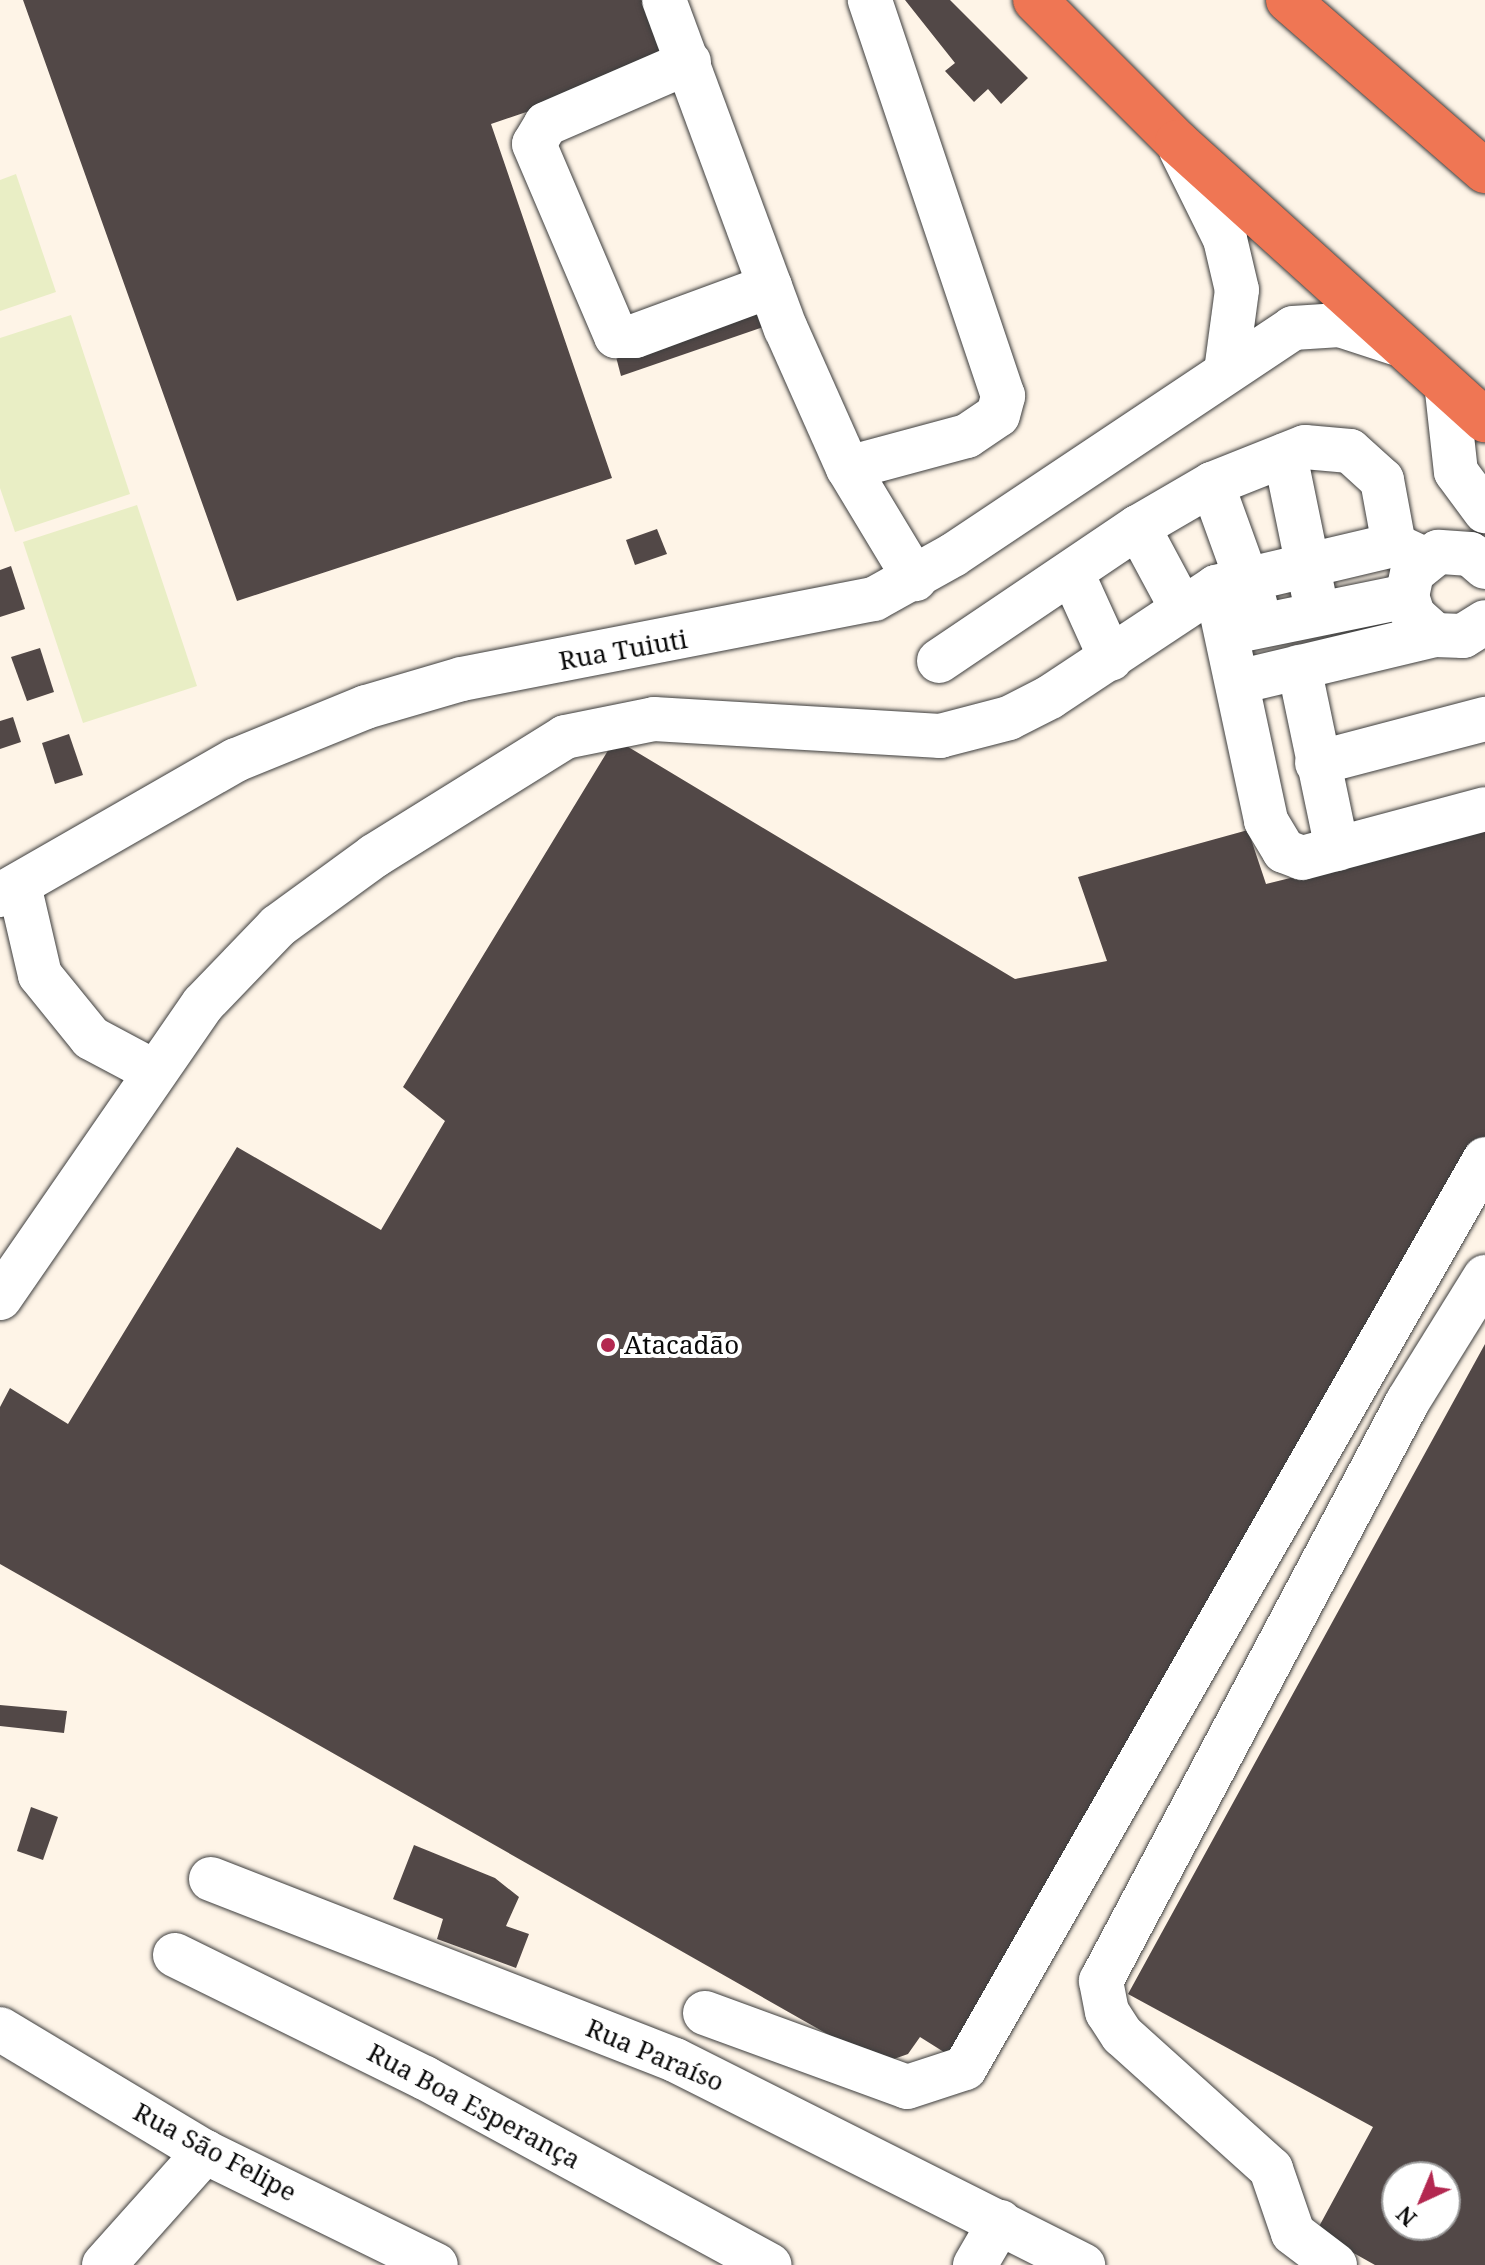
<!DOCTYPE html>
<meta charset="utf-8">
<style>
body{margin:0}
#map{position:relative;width:1485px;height:2265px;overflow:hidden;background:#fef4e7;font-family:"Noto Serif",serif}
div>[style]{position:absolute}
.pitch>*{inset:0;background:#e9eec5}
.building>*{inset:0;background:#524847}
.roads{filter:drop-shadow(0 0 2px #3d3d3d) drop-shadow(0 0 2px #3d3d3d)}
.minor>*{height:44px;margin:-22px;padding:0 22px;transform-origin:22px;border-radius:22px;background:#fff}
.highway>*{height:44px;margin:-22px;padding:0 22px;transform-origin:22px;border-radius:22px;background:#ef7654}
.dots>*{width:22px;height:22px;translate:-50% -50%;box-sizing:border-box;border:4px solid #fff;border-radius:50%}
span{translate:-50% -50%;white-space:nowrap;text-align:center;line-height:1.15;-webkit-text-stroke:8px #fff;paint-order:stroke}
.street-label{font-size:26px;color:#0a0a0a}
.poi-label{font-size:26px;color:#0a0a0a}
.left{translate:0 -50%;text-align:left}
.north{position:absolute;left:1381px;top:2161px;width:80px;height:80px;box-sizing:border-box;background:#fff;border:2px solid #9d9d9d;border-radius:50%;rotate:224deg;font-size:22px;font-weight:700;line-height:32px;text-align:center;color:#0a0a0a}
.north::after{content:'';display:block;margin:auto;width:28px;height:36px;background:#b32850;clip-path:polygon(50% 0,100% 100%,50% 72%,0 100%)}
</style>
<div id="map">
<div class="pitch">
<div style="clip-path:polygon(16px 174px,56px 292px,0 311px,0 180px)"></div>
<div style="clip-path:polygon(71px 315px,130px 494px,15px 532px,0 488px,0 338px)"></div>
<div style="clip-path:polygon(137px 505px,197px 686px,83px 723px,23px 542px)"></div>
</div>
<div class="building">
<div style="clip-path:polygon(23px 0,658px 0,680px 60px,491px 124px,612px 478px,237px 601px)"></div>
<div style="clip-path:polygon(905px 0,950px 0,1028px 78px,1001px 104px,988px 89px,974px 102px,945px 71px,955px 63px)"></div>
<div style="clip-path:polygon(766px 310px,772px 324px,621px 376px,615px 353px)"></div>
<div style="clip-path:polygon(657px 529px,667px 554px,635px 565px,626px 540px)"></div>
<div style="clip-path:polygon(11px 566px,25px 609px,0 617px,0 570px)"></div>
<div style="clip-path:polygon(40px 648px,54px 692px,27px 701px,11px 657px)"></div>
<div style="clip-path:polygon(13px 717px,21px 742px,0 749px,0 721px)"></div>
<div style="clip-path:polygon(69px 734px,83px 775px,55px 784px,42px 743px)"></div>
<div style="clip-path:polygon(615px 739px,1015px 979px,1107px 961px,1078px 877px,1248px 830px,1266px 884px,1485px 830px,1485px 1136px,955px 2059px,920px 2037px,908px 2054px,880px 2064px,0 1564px,0 1407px,10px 1388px,68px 1424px,237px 1147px,381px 1230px,445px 1121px,403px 1087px)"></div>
<div style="clip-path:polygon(evenodd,1485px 1344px,1485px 2265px,1375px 2265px,1316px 2232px,1373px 2127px,1128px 1994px,1485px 1344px,1397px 2177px,1445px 2177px,1445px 2225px,1397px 2225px,1397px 2177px)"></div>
<div style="clip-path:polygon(0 1705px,67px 1711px,64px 1733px,0 1726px)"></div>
<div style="clip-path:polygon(31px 1807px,58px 1817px,43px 1860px,17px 1851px)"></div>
<div style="clip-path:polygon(414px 1845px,495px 1878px,519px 1897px,506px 1926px,529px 1934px,516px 1968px,437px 1939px,443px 1919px,393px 1899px)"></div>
</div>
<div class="roads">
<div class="minor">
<div style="left:664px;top:0;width:351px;rotate:69.7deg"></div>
<div style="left:786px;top:329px;width:152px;rotate:66deg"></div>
<div style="left:848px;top:468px;width:130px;rotate:58.9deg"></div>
<div style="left:689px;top:62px;width:156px;rotate:156.6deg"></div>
<div style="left:546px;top:124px;width:23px;rotate:121deg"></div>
<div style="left:534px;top:144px;width:209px;rotate:66.9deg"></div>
<div style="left:616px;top:336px;width:19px"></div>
<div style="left:635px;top:336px;width:144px;rotate:-20.3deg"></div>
<div style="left:1181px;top:150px;width:99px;rotate:63.7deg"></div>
<div style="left:1225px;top:239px;width:52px;rotate:76.8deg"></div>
<div style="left:1237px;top:290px;width:82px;rotate:97.7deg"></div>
<div style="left:1447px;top:391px;width:81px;rotate:83.7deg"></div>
<div style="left:1456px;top:472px;width:49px;rotate:53.4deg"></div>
<div style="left:1285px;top:455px;width:140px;rotate:78.4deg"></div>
<div style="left:848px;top:468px;width:123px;rotate:-15.1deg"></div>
<div style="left:967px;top:436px;width:37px;rotate:-34deg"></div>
<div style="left:998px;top:415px;width:20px;rotate:-75deg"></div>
<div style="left:1003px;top:396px;width:418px;rotate:-108.6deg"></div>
<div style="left:1212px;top:484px;width:127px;rotate:70.1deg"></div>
<div style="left:1138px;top:527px;width:93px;rotate:61.8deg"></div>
<div style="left:1485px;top:567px;width:20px;rotate:-139deg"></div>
<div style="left:1470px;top:554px;width:32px;rotate:-176deg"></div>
<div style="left:1438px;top:552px;width:33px;rotate:141deg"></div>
<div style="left:1412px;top:573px;width:24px;rotate:102deg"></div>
<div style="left:1407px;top:596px;width:20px;rotate:72deg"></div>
<div style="left:1413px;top:615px;width:30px;rotate:42deg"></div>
<div style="left:1435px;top:635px;width:28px;rotate:2deg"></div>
<div style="left:1463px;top:636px;width:26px;rotate:-32deg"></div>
<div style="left:1072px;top:573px;width:94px;rotate:65.6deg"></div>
<div style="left:1216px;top:587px;width:239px;rotate:77.9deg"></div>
<div style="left:1266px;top:821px;width:35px;rotate:59deg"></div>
<div style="left:1284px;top:851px;width:19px;rotate:21deg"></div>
<div style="left:1302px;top:858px;width:189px;rotate:-15deg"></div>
<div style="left:1227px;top:633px;width:184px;rotate:-11.6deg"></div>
<div style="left:939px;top:661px;width:240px;rotate:-34deg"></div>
<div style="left:1138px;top:527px;width:86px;rotate:-30.2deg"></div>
<div style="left:1212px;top:484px;width:100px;rotate:-21.7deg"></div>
<div style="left:1305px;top:447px;width:45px;rotate:5.1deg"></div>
<div style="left:1350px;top:451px;width:43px;rotate:42.2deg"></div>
<div style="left:1382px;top:480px;width:66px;rotate:79.5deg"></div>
<div style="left:1299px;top:667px;width:186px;rotate:78.2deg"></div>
<div style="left:1238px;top:682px;width:203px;rotate:-13.4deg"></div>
<div style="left:1317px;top:763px;width:174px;rotate:-14.7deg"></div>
<div style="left:19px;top:885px;width:92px;rotate:76.9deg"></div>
<div style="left:40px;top:975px;width:81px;rotate:51deg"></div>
<div style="left:91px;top:1038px;width:72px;rotate:28deg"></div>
<div style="left:0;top:895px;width:272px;rotate:-29.8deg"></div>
<div style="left:236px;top:760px;width:140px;rotate:-22.2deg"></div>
<div style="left:366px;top:707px;width:100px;rotate:-16.3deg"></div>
<div style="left:462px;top:679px;width:420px;rotate:-11deg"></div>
<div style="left:874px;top:599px;width:90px;rotate:-29.1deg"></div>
<div style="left:953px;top:555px;width:409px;rotate:-33.7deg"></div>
<div style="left:1293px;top:328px;width:47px;rotate:-3.7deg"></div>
<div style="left:1340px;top:325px;width:58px;rotate:18.1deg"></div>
<div style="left:0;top:1298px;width:357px;rotate:-55.4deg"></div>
<div style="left:203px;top:1004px;width:108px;rotate:-46.1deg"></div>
<div style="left:278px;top:926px;width:119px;rotate:-36.1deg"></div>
<div style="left:374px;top:856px;width:225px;rotate:-31.9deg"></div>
<div style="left:565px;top:737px;width:91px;rotate:-11.4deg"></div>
<div style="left:654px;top:719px;width:287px;rotate:3.4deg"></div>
<div style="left:940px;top:736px;width:71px;rotate:-14.6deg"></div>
<div style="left:1009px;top:718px;width:46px;rotate:-27.1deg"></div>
<div style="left:1050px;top:697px;width:199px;rotate:-33.5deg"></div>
<div style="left:1216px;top:587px;width:183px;rotate:-13.3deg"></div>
<div style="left:1394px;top:545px;width:33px;rotate:25deg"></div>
<div style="left:211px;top:1879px;width:498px;rotate:21.3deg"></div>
<div style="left:675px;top:2060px;width:457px;rotate:26.7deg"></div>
<div style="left:175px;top:1955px;width:279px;rotate:26.2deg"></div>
<div style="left:425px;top:2078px;width:392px;rotate:28.5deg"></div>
<div style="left:705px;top:2013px;width:215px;rotate:20.1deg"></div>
<div style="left:907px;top:2087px;width:61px;rotate:-18.1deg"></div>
<div style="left:965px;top:2068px;width:1047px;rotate:-60.23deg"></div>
<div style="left:0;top:2029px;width:239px;rotate:31deg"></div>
<div style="left:205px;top:2152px;width:257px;rotate:26.1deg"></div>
<div style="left:104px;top:2265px;width:152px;rotate:-48.2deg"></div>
<div style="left:975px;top:2265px;width:50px;rotate:-59.8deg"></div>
<div style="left:1335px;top:2265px;width:53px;rotate:-142.7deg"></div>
<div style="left:1293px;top:2233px;width:68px;rotate:-109deg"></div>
<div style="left:1271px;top:2169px;width:200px;rotate:-138deg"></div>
<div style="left:1122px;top:2035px;width:27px;rotate:-123deg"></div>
<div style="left:1107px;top:2012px;width:32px;rotate:-101deg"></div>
<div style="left:1101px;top:1981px;width:656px;rotate:-62.11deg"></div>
<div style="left:1408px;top:1401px;width:146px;rotate:-58.2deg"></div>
</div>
<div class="highway">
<div style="left:1035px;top:0;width:201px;rotate:45deg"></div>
<div style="left:1177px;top:142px;width:415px;rotate:42.1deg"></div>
<div style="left:1288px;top:0;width:261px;rotate:41deg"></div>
</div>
</div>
<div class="dots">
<div style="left:608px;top:1345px;background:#b32850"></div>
</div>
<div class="street-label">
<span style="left:623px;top:650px;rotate:-10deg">Rua Tuiuti</span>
<span style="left:655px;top:2055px;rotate:23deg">Rua Paraíso</span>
<span style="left:474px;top:2106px;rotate:28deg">Rua Boa Esperança</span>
<span style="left:215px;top:2152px;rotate:28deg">Rua São Felipe</span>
</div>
<div class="poi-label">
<span class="left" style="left:624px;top:1345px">Atacadão</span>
</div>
<div class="north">N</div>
</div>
